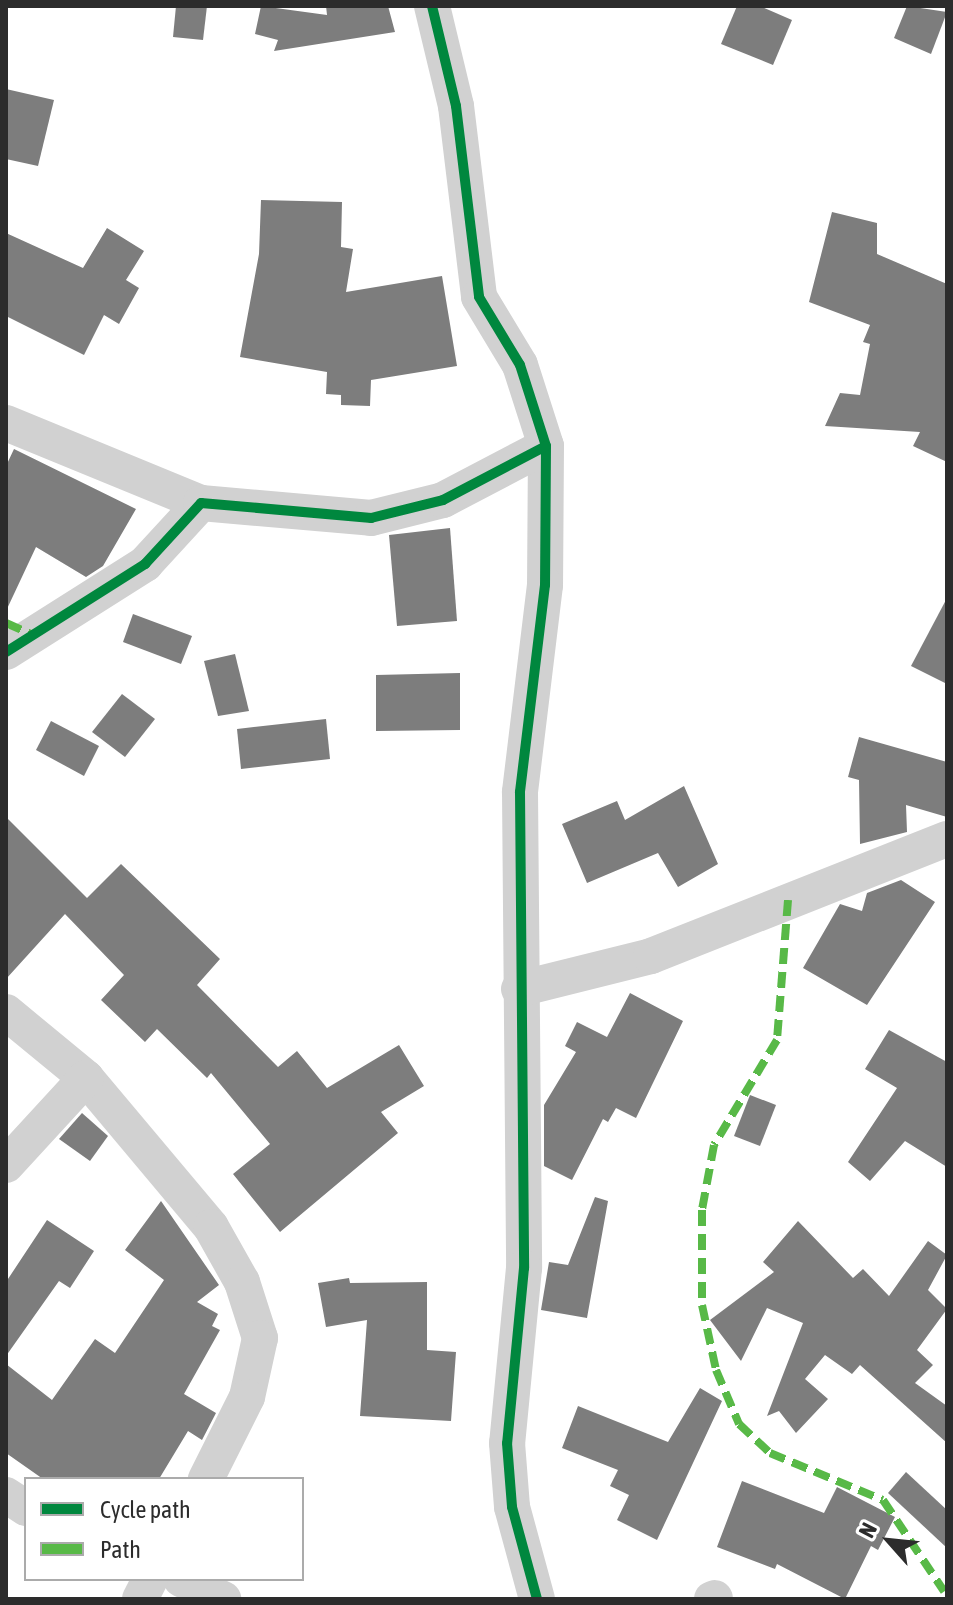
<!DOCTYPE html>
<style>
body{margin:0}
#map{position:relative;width:953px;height:1605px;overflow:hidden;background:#fff;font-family:"Asap Condensed",sans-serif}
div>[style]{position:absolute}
.building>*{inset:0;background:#7d7d7d}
.street>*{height:36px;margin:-18px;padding:0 18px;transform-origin:18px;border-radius:18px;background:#d1d1d1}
.quiet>*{height:8px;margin-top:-4px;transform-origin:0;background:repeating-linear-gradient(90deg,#58b947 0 16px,transparent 0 24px)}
.cycleway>*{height:10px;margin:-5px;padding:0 5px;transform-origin:5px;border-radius:5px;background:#00873e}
span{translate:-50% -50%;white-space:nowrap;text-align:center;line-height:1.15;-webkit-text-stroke:8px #fff;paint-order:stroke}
.frame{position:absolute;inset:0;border:8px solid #2c2c2c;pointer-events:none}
.legend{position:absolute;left:24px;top:1477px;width:280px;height:104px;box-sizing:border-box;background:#fff;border:2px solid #ababab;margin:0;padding:10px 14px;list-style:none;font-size:24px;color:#2c2c2c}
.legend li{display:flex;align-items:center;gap:16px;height:40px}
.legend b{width:40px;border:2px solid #ababab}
.north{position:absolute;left:849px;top:1501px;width:80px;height:80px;-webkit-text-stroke:6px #fff;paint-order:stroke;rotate:297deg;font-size:22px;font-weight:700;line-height:32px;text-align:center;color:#2c2c2c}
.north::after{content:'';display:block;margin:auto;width:28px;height:36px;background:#2c2c2c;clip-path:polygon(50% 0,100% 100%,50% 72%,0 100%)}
</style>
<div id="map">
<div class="building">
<div style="clip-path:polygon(176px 6px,207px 6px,203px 40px,173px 37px)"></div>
<div style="clip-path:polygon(261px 6px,327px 15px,326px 6px,388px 6px,395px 32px,274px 51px,278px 40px,255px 34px)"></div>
<div style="clip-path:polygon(737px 6px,760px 6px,792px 20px,773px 65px,721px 44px)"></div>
<div style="clip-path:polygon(907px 6px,947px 12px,931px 54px,894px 38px)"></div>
<div style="clip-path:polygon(6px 89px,54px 100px,38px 166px,6px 159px)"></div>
<div style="clip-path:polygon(261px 200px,342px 202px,341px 247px,353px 249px,346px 292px,442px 276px,457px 366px,371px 380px,370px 406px,341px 405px,341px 395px,326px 394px,327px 372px,240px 357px,259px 254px)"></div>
<div style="clip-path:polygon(832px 212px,877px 223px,877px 254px,947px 284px,947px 462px,913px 446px,920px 432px,825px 426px,840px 393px,860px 395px,870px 344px,863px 342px,870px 325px,809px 302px)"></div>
<div style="clip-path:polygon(107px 228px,144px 251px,126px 280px,139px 288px,119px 324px,104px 315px,84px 355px,6px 316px,6px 233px,83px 268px)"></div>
<div style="clip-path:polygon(14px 449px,136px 509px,103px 566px,86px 577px,36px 547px,6px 611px,6px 466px)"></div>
<div style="clip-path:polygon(450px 528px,457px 621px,397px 626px,389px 535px)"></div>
<div style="clip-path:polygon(947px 598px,947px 684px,911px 666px)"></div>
<div style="clip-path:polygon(133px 614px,192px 636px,181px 664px,123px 642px)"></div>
<div style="clip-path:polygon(235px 654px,249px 711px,218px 716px,204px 661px)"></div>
<div style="clip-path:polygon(460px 673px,460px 730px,376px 731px,376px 675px)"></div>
<div style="clip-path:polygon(122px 694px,155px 719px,125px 757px,92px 732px)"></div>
<div style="clip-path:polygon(326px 719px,330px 759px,241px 769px,237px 729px)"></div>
<div style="clip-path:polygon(51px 721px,99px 746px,84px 776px,36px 750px)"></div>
<div style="clip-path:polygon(859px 737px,947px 762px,947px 817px,906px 805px,907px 832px,860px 844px,859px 780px,848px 777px)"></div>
<div style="clip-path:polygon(684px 786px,718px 864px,678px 887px,658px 853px,587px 883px,562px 824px,617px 801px,625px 820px)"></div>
<div style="clip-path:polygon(6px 817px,87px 898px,121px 864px,220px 959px,197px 985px,278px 1067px,297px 1051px,327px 1088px,399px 1045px,424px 1086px,381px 1112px,398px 1133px,280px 1232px,233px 1174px,270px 1144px,211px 1073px,207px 1078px,157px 1029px,145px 1042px,101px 1000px,124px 975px,65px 914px,6px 979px)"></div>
<div style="clip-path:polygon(901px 880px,935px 902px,867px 1005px,803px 968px,840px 904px,862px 911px,867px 893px)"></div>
<div style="clip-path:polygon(630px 993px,683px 1021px,636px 1118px,616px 1108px,608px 1122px,603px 1119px,572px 1180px,544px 1166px,544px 1105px,576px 1052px,565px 1046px,577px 1022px,607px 1037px)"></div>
<div style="clip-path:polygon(889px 1030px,947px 1062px,947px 1167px,905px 1141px,870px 1181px,848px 1162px,897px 1088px,865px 1069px)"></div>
<div style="clip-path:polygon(750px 1095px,776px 1105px,760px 1146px,734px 1136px)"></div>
<div style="clip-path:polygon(82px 1113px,108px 1136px,90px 1161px,59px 1139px)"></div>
<div style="clip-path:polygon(595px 1197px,608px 1201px,587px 1318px,541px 1310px,549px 1262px,568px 1265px)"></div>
<div style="clip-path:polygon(161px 1201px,219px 1285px,197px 1302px,218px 1314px,212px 1326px,220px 1330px,184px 1394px,216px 1413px,202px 1440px,188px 1431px,159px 1479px,43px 1479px,6px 1453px,6px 1364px,52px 1400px,95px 1339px,115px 1353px,164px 1280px,125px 1250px)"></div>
<div style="clip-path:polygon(47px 1220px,94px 1251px,70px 1288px,59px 1281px,6px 1356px,6px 1282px)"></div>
<div style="clip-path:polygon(798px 1221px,853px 1278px,863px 1269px,889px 1296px,928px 1241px,947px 1255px,928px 1290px,947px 1309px,917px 1350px,933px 1365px,915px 1383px,947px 1406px,947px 1443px,860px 1365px,852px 1374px,825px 1355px,805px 1379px,828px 1399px,796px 1433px,779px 1411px,767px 1416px,803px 1323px,767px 1308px,741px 1361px,710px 1320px,774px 1272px,763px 1262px)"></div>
<div style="clip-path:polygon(349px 1278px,350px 1283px,427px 1282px,427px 1350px,456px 1352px,451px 1421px,360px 1416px,367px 1320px,326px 1327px,318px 1283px)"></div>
<div style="clip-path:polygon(700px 1388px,722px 1401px,657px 1540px,617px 1520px,629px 1495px,610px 1486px,618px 1470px,562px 1448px,578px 1406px,668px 1442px)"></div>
<div style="clip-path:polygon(906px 1472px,947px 1510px,947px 1548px,888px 1493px)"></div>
<div style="clip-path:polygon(742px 1481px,824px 1513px,837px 1487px,895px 1517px,878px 1550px,871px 1546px,845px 1599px,777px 1564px,775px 1569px,717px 1547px)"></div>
</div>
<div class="street">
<div style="left:432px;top:6px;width:103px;rotate:76.5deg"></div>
<div style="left:456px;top:106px;width:192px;rotate:83.1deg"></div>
<div style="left:479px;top:297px;width:79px;rotate:58.9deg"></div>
<div style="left:520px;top:365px;width:85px;rotate:72.2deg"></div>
<div style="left:546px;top:446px;width:139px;rotate:90.4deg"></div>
<div style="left:545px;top:585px;width:209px;rotate:96.9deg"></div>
<div style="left:520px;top:792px;width:476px;rotate:89.5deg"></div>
<div style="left:524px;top:1268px;width:176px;rotate:95.5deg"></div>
<div style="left:507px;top:1443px;width:64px;rotate:85.5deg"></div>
<div style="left:512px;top:1507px;width:95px;rotate:74.8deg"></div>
<div style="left:6px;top:423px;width:211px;rotate:22.3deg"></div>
<div style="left:6px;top:652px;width:165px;rotate:-32.3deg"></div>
<div style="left:145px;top:564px;width:83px;rotate:-47.4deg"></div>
<div style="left:201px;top:503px;width:171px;rotate:5deg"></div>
<div style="left:371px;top:518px;width:74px;rotate:-14deg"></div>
<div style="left:443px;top:500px;width:116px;rotate:-27.7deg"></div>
<div style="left:519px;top:989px;width:136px;rotate:-14deg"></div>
<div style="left:651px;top:956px;width:318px;rotate:-21.6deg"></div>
<div style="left:6px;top:1012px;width:104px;rotate:39.5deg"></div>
<div style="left:86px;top:1078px;width:194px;rotate:50deg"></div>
<div style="left:211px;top:1227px;width:63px;rotate:60.6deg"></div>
<div style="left:242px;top:1282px;width:59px;rotate:72.2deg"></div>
<div style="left:260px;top:1338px;width:60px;rotate:102.4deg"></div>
<div style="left:247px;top:1397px;width:92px;rotate:116.6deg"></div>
<div style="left:6px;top:1165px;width:118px;rotate:-47.4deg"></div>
<div style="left:6px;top:1495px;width:24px;rotate:33deg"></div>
<div style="left:181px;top:1579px;width:47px;rotate:25.5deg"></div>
<div style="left:140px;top:1599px;width:22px;rotate:-63deg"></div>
<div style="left:712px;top:1599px;width:3px;rotate:-18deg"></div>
</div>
<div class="quiet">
<div style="left:6px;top:623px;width:30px;rotate:24deg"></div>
<div style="left:788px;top:900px;width:140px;rotate:94.5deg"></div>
<div style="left:777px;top:1040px;width:122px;rotate:121deg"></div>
<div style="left:714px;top:1145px;width:66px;rotate:100.5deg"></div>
<div style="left:702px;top:1210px;width:95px;rotate:90deg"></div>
<div style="left:702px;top:1305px;width:66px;rotate:77.8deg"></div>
<div style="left:716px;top:1370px;width:59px;rotate:66.9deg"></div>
<div style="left:739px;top:1424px;width:42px;rotate:43.1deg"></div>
<div style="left:770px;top:1453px;width:122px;rotate:22.6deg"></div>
<div style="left:883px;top:1500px;width:110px;rotate:56.2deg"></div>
</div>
<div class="cycleway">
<div style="left:432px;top:6px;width:103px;rotate:76.5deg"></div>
<div style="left:456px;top:106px;width:192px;rotate:83.1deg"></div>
<div style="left:479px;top:297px;width:79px;rotate:58.9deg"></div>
<div style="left:520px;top:365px;width:85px;rotate:72.2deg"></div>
<div style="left:546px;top:446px;width:139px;rotate:90.4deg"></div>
<div style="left:545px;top:585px;width:209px;rotate:96.9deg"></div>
<div style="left:520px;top:792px;width:476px;rotate:89.5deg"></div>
<div style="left:524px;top:1268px;width:176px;rotate:95.5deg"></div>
<div style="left:507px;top:1443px;width:64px;rotate:85.5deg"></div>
<div style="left:512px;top:1507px;width:95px;rotate:74.8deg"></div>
<div style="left:6px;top:652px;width:165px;rotate:-32.3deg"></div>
<div style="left:145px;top:564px;width:83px;rotate:-47.4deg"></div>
<div style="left:201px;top:503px;width:171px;rotate:5deg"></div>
<div style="left:371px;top:518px;width:74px;rotate:-14deg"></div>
<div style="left:443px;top:500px;width:116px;rotate:-27.7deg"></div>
</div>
<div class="frame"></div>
<ul class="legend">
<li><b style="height:10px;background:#00873e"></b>Cycle path</li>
<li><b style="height:10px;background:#58b947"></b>Path</li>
</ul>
<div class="north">N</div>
</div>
